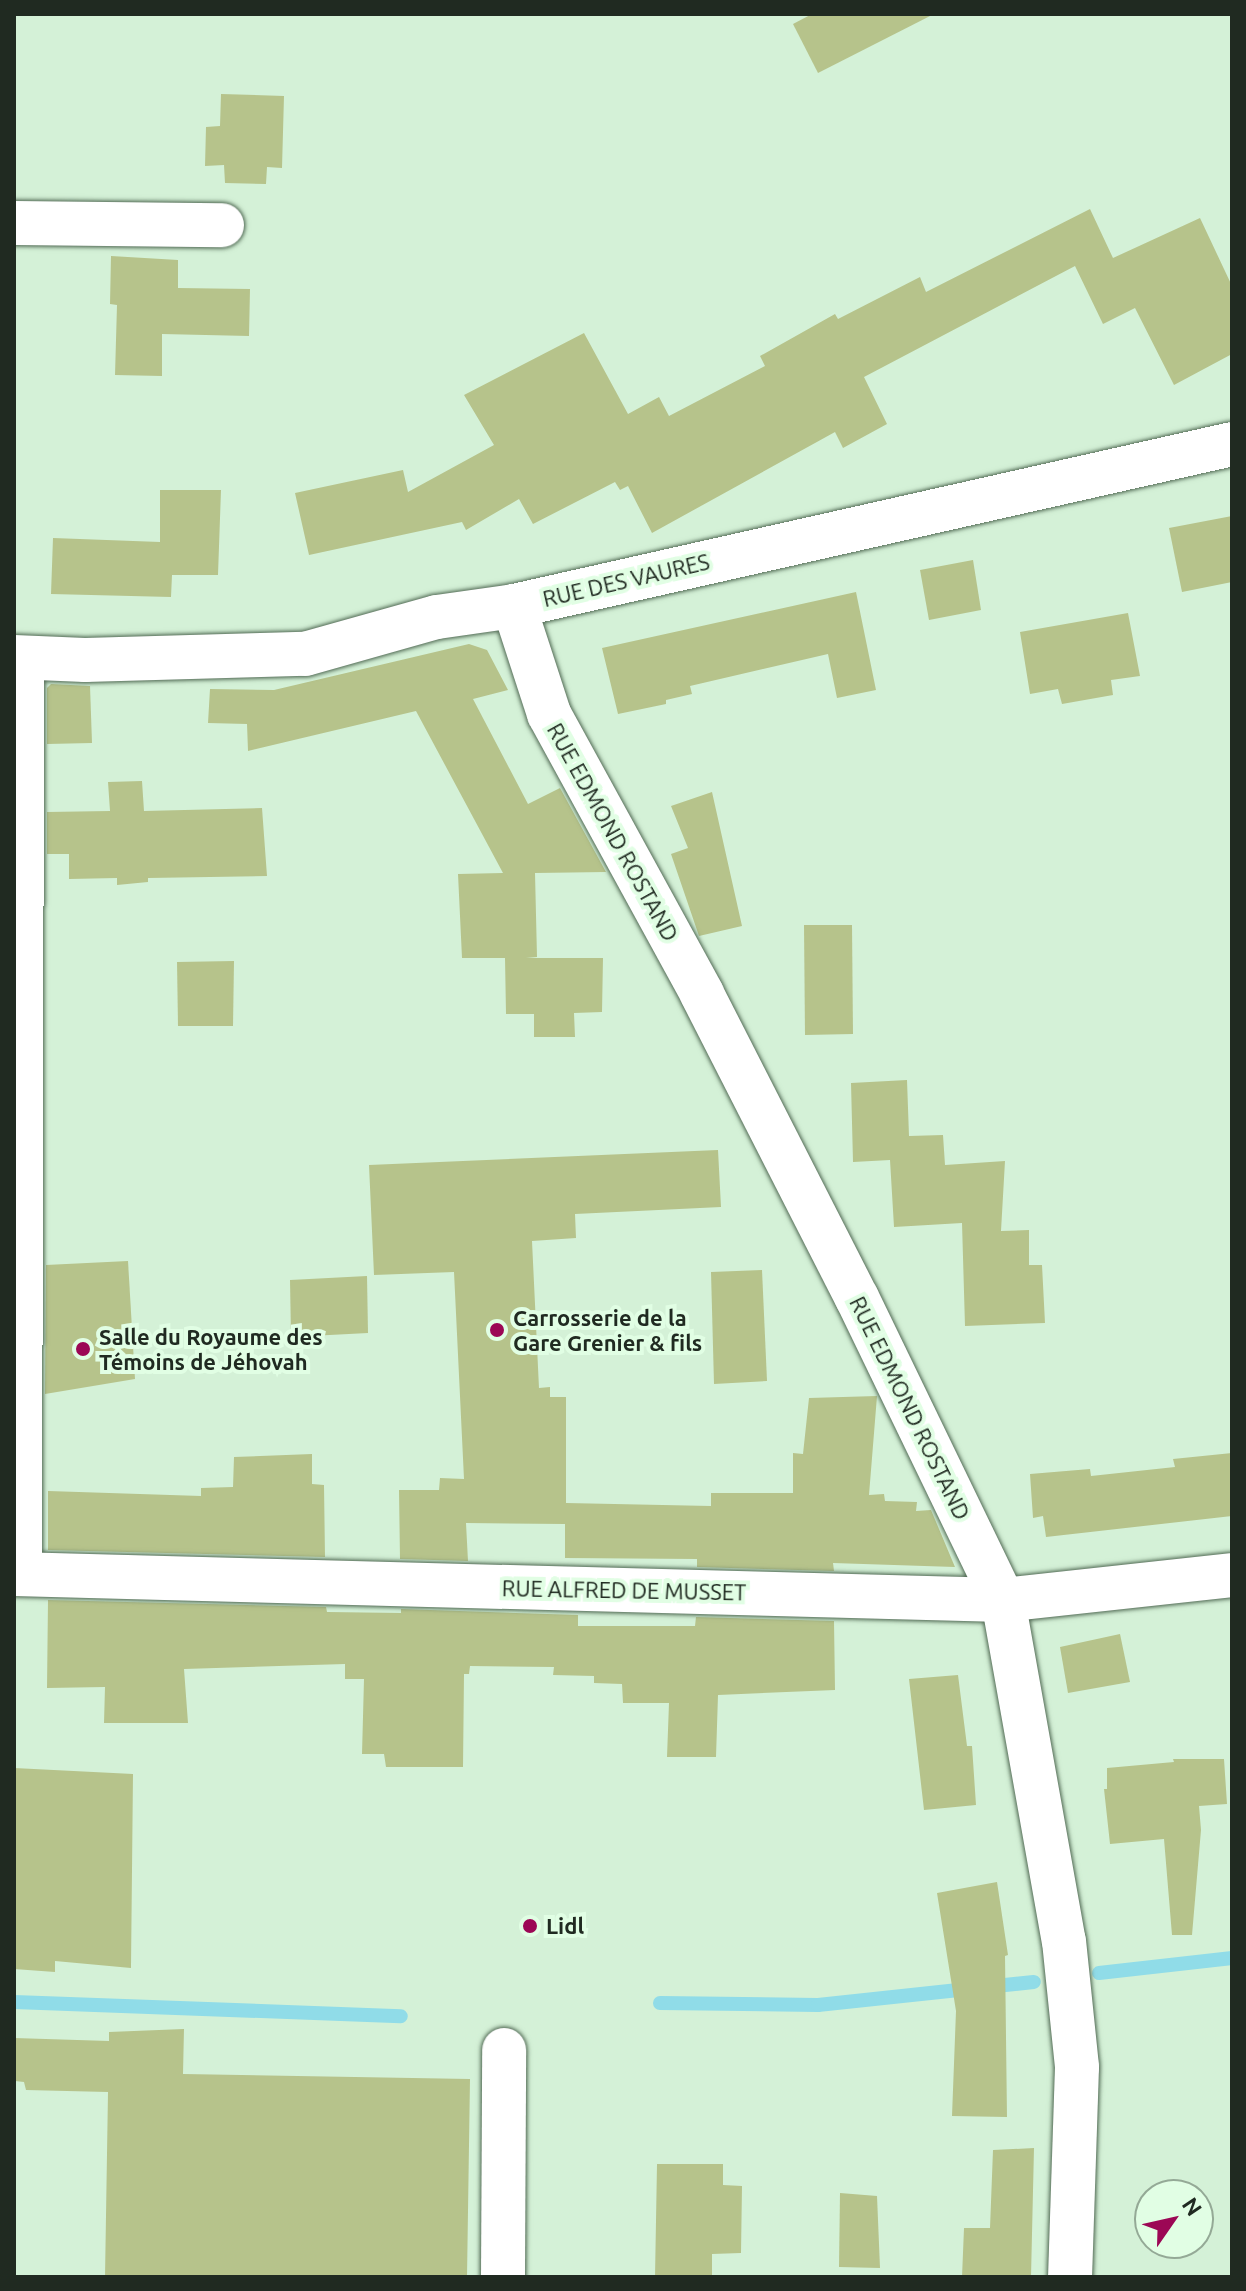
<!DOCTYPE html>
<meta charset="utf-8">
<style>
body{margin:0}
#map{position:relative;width:1246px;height:2291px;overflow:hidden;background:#d4f1d7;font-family:Ubuntu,sans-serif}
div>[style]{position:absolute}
.stream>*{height:14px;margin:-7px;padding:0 7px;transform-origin:7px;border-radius:7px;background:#90dce8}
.building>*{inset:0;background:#b6c38b}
.roads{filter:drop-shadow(0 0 2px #526b55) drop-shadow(0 0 2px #526b55)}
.minor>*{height:44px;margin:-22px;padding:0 22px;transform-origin:22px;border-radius:22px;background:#fff}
.dots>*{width:22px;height:22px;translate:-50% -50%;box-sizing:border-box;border:4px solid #e1fee4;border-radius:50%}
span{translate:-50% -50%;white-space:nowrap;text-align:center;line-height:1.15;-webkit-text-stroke:8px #e1fee4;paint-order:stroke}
.street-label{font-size:22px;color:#202a21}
.poi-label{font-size:22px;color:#202a21;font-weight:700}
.left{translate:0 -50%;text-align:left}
.frame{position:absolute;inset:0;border:16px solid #202a21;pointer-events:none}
.north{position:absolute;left:1134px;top:2179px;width:80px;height:80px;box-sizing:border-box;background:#e1fee4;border:2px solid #94a996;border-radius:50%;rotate:56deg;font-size:22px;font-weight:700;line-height:32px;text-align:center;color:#202a21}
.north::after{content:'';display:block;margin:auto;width:28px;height:36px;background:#9c0755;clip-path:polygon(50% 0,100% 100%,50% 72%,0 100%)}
</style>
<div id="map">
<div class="stream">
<div style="left:1099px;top:1973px;width:134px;rotate:-6.4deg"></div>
<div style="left:14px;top:2002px;width:387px;rotate:2.1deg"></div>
<div style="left:660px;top:2003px;width:158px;rotate:0.7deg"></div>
<div style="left:818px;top:2005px;width:217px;rotate:-6.1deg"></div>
</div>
<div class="building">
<div style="clip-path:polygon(812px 14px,934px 14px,818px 73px,793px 24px)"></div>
<div style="clip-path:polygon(221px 94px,284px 96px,282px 168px,267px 167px,266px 184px,225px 183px,224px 165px,205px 166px,206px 127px,220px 126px)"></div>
<div style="clip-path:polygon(1090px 209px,1113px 258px,1200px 218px,1232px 286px,1232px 354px,1174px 385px,1135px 308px,1103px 324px,1075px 266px,864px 377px,887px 424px,843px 448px,835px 432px,652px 533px,628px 486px,620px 490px,615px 482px,533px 524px,519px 499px,466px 530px,462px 522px,309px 555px,295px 493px,403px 470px,408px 492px,494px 445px,464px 395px,584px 333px,628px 414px,659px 397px,669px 416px,765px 366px,760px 356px,835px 314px,838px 319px,920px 277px,926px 292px)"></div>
<div style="clip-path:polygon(111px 256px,178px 260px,178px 288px,250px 289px,249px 336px,162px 334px,162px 376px,115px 375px,117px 305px,110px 304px)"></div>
<div style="clip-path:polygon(160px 490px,221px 490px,218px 575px,172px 575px,171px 597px,51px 594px,53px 538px,160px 542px)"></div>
<div style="clip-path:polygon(1232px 516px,1232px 582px,1182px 592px,1169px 528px)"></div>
<div style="clip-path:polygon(973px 560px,981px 610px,929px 620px,920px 570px)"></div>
<div style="clip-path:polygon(856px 592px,876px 690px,837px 698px,828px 654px,690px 686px,692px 694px,666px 700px,666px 704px,618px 714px,602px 648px)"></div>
<div style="clip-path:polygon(1128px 613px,1140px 676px,1111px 680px,1113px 695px,1062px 704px,1058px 689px,1030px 694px,1020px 632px)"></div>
<div style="clip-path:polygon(469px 644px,487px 650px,508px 690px,473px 699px,528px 804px,560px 788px,606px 872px,535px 873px,537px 957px,526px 958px,603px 958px,602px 1012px,574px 1013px,575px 1037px,534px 1037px,534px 1014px,506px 1014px,505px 958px,462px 958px,458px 874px,503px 873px,416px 711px,248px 751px,247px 724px,208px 723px,210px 689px,274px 690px)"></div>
<div style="clip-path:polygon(51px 684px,90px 686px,92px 743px,47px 744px,47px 688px)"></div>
<div style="clip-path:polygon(142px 781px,144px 811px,262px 808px,267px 876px,148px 878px,148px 882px,117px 885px,117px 878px,69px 879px,69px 854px,47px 854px,47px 812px,110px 811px,108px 782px)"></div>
<div style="clip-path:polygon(712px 792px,742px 926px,699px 936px,671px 854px,688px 848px,671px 806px)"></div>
<div style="clip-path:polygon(804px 925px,852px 925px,853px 1034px,805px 1035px)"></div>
<div style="clip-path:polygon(234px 961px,233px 1026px,178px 1026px,177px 962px)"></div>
<div style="clip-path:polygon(907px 1080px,909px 1136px,943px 1135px,945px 1165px,1005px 1161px,1001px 1231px,1029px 1230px,1029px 1265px,1042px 1265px,1045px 1323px,965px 1326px,962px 1223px,894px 1227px,890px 1160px,853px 1162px,851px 1083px)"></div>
<div style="clip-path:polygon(718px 1150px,721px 1207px,575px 1214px,576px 1238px,532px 1241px,539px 1388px,550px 1387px,550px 1397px,566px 1397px,566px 1503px,711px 1506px,711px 1493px,793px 1493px,793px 1453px,803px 1454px,809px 1398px,877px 1396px,869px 1495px,884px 1494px,885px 1501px,917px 1502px,916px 1511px,931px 1510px,955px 1567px,833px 1563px,834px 1571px,697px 1567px,697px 1559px,565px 1558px,565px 1524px,466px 1523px,468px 1561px,400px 1559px,399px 1490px,439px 1490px,440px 1478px,464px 1479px,454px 1272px,374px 1275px,369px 1165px)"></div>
<div style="clip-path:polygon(128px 1261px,135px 1379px,45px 1394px,46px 1265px)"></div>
<div style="clip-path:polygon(762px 1270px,767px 1381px,714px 1384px,711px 1272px)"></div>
<div style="clip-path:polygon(367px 1276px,368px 1333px,291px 1337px,290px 1280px)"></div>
<div style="clip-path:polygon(1232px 1453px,1232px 1516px,1046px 1537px,1043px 1516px,1033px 1518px,1030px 1474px,1090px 1469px,1091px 1476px,1175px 1467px,1173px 1459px)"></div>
<div style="clip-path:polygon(312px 1454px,312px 1484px,324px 1485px,325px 1557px,48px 1550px,48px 1491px,201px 1496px,201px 1488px,233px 1487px,234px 1457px)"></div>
<div style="clip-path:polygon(48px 1600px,326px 1607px,327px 1612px,401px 1613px,401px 1609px,578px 1615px,578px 1626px,695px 1626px,696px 1617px,834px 1621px,835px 1690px,718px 1695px,716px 1757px,667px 1757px,669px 1703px,623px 1703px,622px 1684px,594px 1683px,594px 1676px,553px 1675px,554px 1667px,470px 1666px,469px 1674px,464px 1674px,463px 1767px,386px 1767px,384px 1754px,362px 1754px,364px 1679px,345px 1679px,345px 1664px,184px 1669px,188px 1723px,104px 1723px,105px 1687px,47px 1688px)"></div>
<div style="clip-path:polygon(1120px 1634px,1130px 1682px,1068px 1693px,1060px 1647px)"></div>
<div style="clip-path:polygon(958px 1675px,967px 1746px,972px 1746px,976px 1805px,924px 1810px,909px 1679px)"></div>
<div style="clip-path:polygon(1173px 1759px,1224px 1759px,1227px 1804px,1199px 1806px,1201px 1830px,1192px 1935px,1172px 1935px,1164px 1839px,1110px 1844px,1104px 1789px,1107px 1789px,1107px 1768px,1174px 1762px)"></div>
<div style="clip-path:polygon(14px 1768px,133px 1774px,131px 1968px,55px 1961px,55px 1972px,14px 1969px)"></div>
<div style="clip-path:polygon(997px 1882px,1008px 1955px,1005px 1956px,1007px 2117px,952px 2116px,956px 2011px,937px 1893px)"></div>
<div style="clip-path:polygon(184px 2029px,183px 2074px,470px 2079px,467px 2277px,105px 2277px,108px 2092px,26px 2090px,24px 2082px,15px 2081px,14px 2038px,109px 2041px,109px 2032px)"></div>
<div style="clip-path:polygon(1034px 2148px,1031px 2277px,962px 2277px,964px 2228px,990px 2228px,993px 2150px)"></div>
<div style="clip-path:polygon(657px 2164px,723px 2164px,723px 2185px,742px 2186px,741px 2253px,712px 2254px,712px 2277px,655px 2277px)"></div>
<div style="clip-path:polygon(840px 2193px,877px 2196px,880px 2268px,839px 2267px)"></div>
</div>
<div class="roads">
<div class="minor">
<div style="left:14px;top:223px;width:208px;rotate:0.6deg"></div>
<div style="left:514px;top:606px;width:114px;rotate:72deg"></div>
<div style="left:549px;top:714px;width:319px;rotate:61.3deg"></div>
<div style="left:702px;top:994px;width:341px;rotate:63deg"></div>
<div style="left:857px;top:1298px;width:335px;rotate:64.2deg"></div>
<div style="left:1003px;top:1600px;width:346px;rotate:79.9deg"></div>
<div style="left:1064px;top:1941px;width:127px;rotate:84.1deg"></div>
<div style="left:1077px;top:2067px;width:210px;rotate:91.9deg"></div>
<div style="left:14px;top:657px;width:71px;rotate:2.4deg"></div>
<div style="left:85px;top:660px;width:220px;rotate:-1.6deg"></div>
<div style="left:305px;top:654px;width:137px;rotate:-15.7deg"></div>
<div style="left:437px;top:617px;width:78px;rotate:-8.1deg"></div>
<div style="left:514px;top:606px;width:736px;rotate:-12.71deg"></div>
<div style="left:14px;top:1574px;width:989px;rotate:1.51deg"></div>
<div style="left:1003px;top:1600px;width:230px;rotate:-6.2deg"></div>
<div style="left:20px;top:1574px;width:916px;rotate:-89.87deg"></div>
<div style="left:503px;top:2277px;width:227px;rotate:-89.7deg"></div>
</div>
</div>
<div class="dots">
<div style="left:497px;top:1330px;background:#9c0755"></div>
<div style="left:83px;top:1349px;background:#9c0755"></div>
<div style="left:530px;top:1926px;background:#9c0755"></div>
</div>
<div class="street-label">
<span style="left:626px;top:580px;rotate:-13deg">RUE DES VAURES</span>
<span style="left:613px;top:832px;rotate:61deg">RUE EDMOND ROSTAND</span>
<span style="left:910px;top:1408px;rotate:64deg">RUE EDMOND ROSTAND</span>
<span style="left:624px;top:1590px;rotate:1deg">RUE ALFRED DE MUSSET</span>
</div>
<div class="poi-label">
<span class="left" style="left:513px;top:1330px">Carrosserie de la<br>Gare Grenier &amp; fils</span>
<span class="left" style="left:99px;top:1349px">Salle du Royaume des<br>Témoins de Jéhovah</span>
<span class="left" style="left:546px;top:1926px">Lidl</span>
</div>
<div class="frame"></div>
<div class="north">N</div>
</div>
